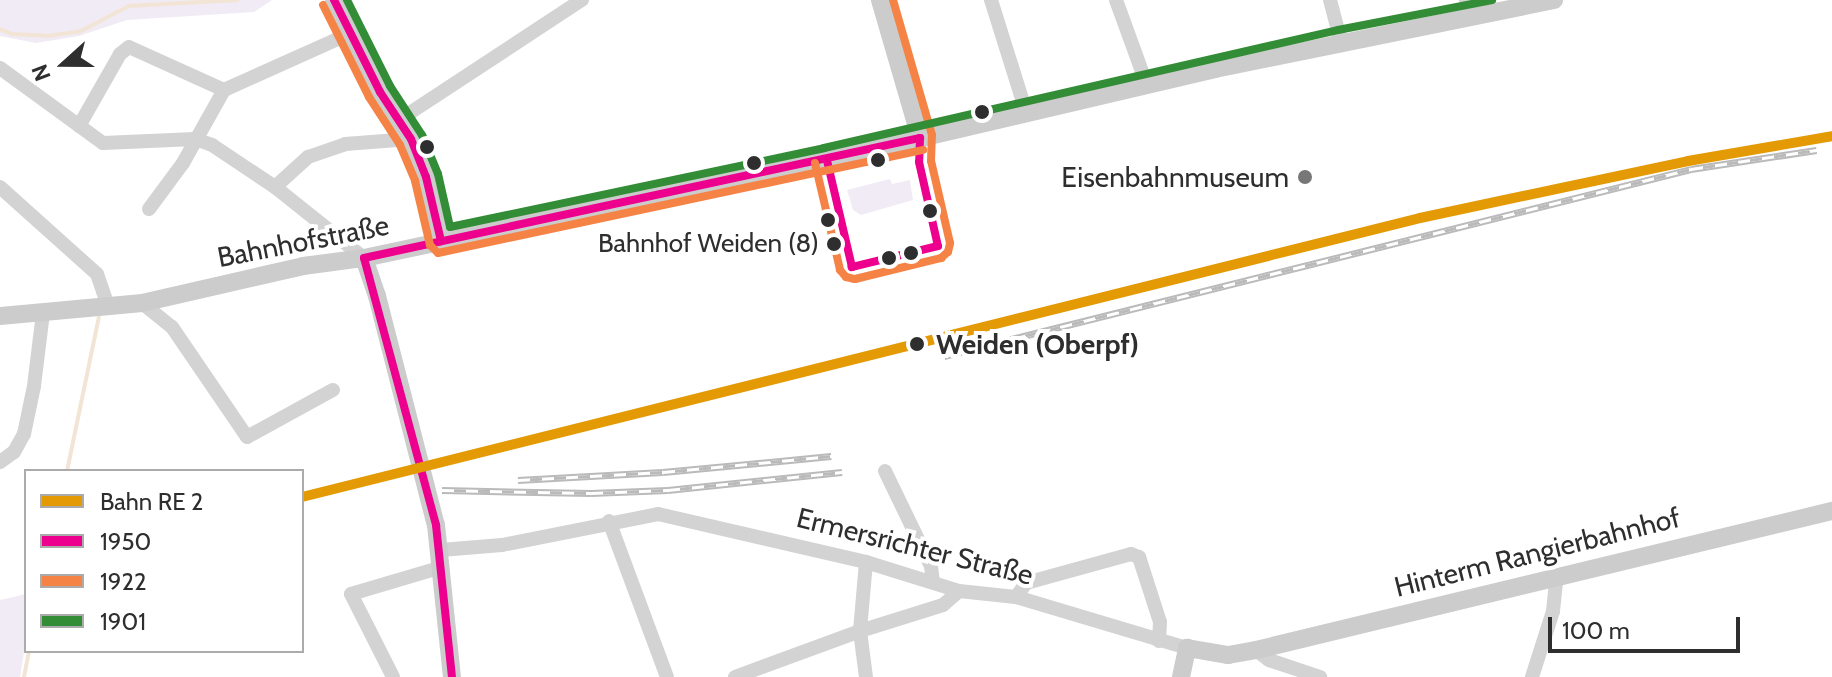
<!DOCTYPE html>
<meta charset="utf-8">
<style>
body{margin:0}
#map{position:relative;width:1832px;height:677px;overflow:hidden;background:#fff;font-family:Cabin,sans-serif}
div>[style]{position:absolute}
.green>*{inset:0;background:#f1ebf5}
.stream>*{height:4px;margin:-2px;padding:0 2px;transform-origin:2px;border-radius:2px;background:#f3e5d6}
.street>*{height:14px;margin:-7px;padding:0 7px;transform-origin:7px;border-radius:7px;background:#d3d3d3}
.secondary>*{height:18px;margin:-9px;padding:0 9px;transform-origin:9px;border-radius:9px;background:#ccc}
.rail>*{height:7px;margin-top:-3.5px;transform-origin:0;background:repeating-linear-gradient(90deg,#fff 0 12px,#bababa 0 24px);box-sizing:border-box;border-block:2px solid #bababa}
.bus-1>*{height:8px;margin:-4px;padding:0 4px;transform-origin:4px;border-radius:4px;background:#ec008d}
.bus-2>*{height:8px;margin:-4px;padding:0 4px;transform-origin:4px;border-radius:4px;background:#f58346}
.bus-3>*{height:8px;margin:-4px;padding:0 4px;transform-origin:4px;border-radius:4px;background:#338c36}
.rail-1>*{height:10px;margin:-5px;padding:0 5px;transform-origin:5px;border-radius:5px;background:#e39a05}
.dots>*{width:22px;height:22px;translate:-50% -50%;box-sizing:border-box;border:4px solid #fff;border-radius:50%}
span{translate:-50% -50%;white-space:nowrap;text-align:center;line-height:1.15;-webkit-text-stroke:8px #fff;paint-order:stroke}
.bus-label{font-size:26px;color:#2e2e2e}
.right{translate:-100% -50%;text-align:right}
.poi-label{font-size:28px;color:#2e2e2e}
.street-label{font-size:28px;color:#2e2e2e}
.stop-label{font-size:28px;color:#2e2e2e;font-weight:700}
.left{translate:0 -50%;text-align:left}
.legend{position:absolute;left:24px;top:469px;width:280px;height:184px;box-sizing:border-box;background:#fff;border:2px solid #ababab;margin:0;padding:10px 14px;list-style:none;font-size:24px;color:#2e2e2e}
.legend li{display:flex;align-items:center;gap:16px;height:40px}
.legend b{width:40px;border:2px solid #ababab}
.north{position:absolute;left:24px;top:24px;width:80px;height:80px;-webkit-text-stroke:6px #fff;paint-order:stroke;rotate:249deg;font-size:22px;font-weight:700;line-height:32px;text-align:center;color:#2e2e2e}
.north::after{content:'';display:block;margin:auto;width:28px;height:36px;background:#2e2e2e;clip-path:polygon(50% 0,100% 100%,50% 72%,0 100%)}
.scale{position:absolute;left:1548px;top:617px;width:192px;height:36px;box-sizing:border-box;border:4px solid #2e2e2e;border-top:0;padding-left:10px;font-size:24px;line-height:28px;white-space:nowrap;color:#2e2e2e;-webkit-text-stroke:6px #fff;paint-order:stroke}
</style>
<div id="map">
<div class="green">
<div style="clip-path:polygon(0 0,272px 0,254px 12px,127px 20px,79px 36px,36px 43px,0 36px)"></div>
<div style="clip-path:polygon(890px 179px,892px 184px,910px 180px,913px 200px,861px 215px,853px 210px,847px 190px)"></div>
<div style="clip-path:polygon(26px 594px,26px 639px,20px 677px,0 677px,0 600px)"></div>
</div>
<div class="stream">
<div style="left:0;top:29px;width:13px;rotate:23deg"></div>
<div style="left:12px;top:34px;width:35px;rotate:3deg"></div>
<div style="left:47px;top:36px;width:34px;rotate:-8deg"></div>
<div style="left:81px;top:31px;width:54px;rotate:-27.5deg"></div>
<div style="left:129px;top:6px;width:109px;rotate:-3.2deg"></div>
<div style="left:67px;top:471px;width:157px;rotate:-78.3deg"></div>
<div style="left:24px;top:677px;width:26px;rotate:-79deg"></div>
</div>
<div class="street">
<div style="left:991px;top:0;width:117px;rotate:72.6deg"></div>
<div style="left:1116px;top:0;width:90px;rotate:70deg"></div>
<div style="left:1330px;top:0;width:43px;rotate:75.3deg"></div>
<div style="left:1466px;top:0;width:16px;rotate:79deg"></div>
<div style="left:0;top:68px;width:127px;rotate:36.1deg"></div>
<div style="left:103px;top:143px;width:92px;rotate:-2.5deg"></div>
<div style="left:195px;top:139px;width:18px;rotate:19deg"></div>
<div style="left:212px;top:145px;width:76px;rotate:33.7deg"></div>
<div style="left:275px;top:187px;width:114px;rotate:38.6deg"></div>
<div style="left:399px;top:120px;width:219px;rotate:-33.3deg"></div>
<div style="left:79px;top:126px;width:83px;rotate:-60.3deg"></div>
<div style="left:120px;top:54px;width:11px;rotate:-38deg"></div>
<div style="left:129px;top:47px;width:104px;rotate:24.4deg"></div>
<div style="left:224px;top:90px;width:139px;rotate:-24.2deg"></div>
<div style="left:0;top:187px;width:130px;rotate:41.9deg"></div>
<div style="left:97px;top:274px;width:34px;rotate:71deg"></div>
<div style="left:275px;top:187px;width:45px;rotate:-42.3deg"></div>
<div style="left:308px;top:157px;width:39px;rotate:-19deg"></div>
<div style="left:345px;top:144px;width:66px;rotate:-4.3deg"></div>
<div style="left:149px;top:209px;width:57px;rotate:-53.5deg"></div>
<div style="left:183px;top:163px;width:84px;rotate:-60.7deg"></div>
<div style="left:142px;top:303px;width:38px;rotate:39deg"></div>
<div style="left:172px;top:327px;width:133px;rotate:55.7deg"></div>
<div style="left:247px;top:437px;width:98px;rotate:-28.7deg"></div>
<div style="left:0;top:462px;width:17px;rotate:-36deg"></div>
<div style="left:14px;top:452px;width:21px;rotate:-61deg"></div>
<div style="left:24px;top:434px;width:49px;rotate:-78.2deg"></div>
<div style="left:34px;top:386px;width:74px;rotate:-83deg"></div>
<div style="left:885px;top:471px;width:106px;rotate:64.2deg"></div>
<div style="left:931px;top:566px;width:16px;rotate:83deg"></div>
<div style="left:609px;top:521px;width:166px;rotate:69.6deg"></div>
<div style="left:441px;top:550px;width:61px;rotate:-4.7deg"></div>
<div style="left:502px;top:545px;width:159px;rotate:-11.2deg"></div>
<div style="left:658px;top:514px;width:213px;rotate:13deg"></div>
<div style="left:866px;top:562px;width:97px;rotate:17.3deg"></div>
<div style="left:959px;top:591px;width:57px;rotate:6deg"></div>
<div style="left:1016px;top:597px;width:178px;rotate:16.6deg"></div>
<div style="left:866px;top:562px;width:69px;rotate:95deg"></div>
<div style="left:860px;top:631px;width:46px;rotate:82.6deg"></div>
<div style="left:1016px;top:597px;width:17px;rotate:-54deg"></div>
<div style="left:1026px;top:583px;width:109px;rotate:-15.4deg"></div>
<div style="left:1131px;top:554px;width:9px;rotate:21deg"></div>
<div style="left:1139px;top:557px;width:68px;rotate:72.1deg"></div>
<div style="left:1160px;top:622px;width:19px;rotate:93deg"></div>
<div style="left:1256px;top:650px;width:16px;rotate:38deg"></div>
<div style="left:1269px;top:660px;width:54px;rotate:18.4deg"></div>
<div style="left:393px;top:677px;width:93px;rotate:-116.8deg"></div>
<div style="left:351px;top:594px;width:84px;rotate:-16.5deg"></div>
<div style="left:735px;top:677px;width:133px;rotate:-20.2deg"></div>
<div style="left:860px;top:631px;width:87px;rotate:-17.4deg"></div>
<div style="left:943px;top:605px;width:21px;rotate:-41deg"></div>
<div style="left:1532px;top:677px;width:69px;rotate:-72.3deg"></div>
<div style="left:1553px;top:611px;width:36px;rotate:-84deg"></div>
</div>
<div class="secondary">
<div style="left:334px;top:0;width:103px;rotate:63.4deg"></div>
<div style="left:380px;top:92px;width:56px;rotate:56.6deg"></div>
<div style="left:411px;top:139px;width:41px;rotate:68.5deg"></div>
<div style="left:426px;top:177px;width:66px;rotate:76.8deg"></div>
<div style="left:880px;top:0;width:144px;rotate:73.8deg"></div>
<div style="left:364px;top:258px;width:40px;rotate:71.1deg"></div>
<div style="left:377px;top:296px;width:236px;rotate:75.6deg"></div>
<div style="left:436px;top:525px;width:153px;rotate:84deg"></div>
<div style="left:0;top:316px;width:143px;rotate:-5.2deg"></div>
<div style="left:142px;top:303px;width:165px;rotate:-12.9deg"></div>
<div style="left:303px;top:266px;width:62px;rotate:-7.5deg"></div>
<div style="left:364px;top:258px;width:473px;rotate:-12deg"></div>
<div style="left:827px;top:160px;width:399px;rotate:-13.2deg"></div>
<div style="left:1215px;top:69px;width:346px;rotate:-11.5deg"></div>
<div style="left:1181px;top:677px;width:30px;rotate:-78deg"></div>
<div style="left:1187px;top:648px;width:42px;rotate:9.7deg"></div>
<div style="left:1228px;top:655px;width:28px;rotate:-10deg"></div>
<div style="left:1256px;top:650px;width:593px;rotate:-13.57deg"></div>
</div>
<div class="rail">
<div style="left:944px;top:356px;width:770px;rotate:-14.05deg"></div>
<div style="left:1691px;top:169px;width:127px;rotate:-8.6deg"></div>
<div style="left:518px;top:480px;width:145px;rotate:-3.2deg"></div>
<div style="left:663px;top:472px;width:169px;rotate:-5.4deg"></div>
<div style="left:442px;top:490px;width:149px;rotate:1.2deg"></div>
<div style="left:591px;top:493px;width:77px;rotate:-2.2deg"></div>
<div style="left:668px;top:490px;width:175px;rotate:-5.9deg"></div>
</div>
<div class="bus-1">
<div style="left:334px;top:0;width:103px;rotate:63.4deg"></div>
<div style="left:380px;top:92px;width:56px;rotate:56.6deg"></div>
<div style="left:411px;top:139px;width:41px;rotate:68.5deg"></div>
<div style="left:426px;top:177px;width:66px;rotate:76.8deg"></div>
<div style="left:364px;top:258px;width:569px;rotate:-12.18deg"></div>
<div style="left:920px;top:138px;width:24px;rotate:92deg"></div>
<div style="left:919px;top:162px;width:86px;rotate:77.3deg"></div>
<div style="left:938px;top:246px;width:89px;rotate:166.3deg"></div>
<div style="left:852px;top:267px;width:110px;rotate:-103.2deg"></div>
<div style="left:364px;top:258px;width:277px;rotate:74.9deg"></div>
<div style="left:436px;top:525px;width:153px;rotate:84deg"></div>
</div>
<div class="bus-2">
<div style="left:323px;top:5px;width:103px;rotate:63.4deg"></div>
<div style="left:369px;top:97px;width:57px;rotate:57.1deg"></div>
<div style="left:400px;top:145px;width:39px;rotate:67deg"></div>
<div style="left:415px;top:181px;width:66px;rotate:76.8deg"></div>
<div style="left:430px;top:245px;width:11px;rotate:45deg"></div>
<div style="left:438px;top:253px;width:496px;rotate:-12deg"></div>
<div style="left:815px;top:163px;width:110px;rotate:76.8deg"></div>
<div style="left:840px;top:270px;width:9px;rotate:49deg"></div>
<div style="left:846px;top:277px;width:9px;rotate:13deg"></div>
<div style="left:855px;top:279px;width:89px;rotate:-13.7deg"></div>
<div style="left:941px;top:258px;width:9px;rotate:-41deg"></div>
<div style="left:948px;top:252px;width:9px;rotate:-77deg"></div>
<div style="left:950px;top:243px;width:84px;rotate:-103deg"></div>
<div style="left:931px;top:161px;width:26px;rotate:-88deg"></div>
<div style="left:932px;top:135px;width:141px;rotate:-106.1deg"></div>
</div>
<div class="bus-3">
<div style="left:347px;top:0;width:96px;rotate:63.4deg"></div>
<div style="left:390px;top:86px;width:59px;rotate:56.9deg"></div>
<div style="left:422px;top:135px;width:42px;rotate:67.7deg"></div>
<div style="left:438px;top:174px;width:54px;rotate:77.2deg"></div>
<div style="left:450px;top:227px;width:382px;rotate:-11.9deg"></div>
<div style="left:824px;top:148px;width:527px;rotate:-12.93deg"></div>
<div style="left:1338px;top:30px;width:157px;rotate:-11deg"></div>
</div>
<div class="rail-1">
<div style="left:302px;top:497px;width:1152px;rotate:-14.01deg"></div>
<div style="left:1420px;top:218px;width:274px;rotate:-12deg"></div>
<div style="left:1688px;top:161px;width:146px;rotate:-9.8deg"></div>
</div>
<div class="dots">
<div style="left:982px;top:112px;background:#2e2e2e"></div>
<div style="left:427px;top:147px;background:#2e2e2e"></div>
<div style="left:878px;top:160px;background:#2e2e2e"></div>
<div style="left:754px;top:163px;background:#2e2e2e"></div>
<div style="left:1305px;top:177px;background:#777"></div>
<div style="left:930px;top:211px;background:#2e2e2e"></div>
<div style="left:828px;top:220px;background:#2e2e2e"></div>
<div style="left:834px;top:244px;background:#2e2e2e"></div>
<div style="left:911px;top:253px;background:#2e2e2e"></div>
<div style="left:889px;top:258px;background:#2e2e2e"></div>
<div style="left:917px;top:344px;background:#2e2e2e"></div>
</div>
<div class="bus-label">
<span class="right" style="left:819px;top:244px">Bahnhof Weiden (8)</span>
</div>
<div class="poi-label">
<span class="right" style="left:1289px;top:177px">Eisenbahnmuseum</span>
</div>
<div class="street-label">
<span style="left:303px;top:241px;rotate:-11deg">Bahnhofstraße</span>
<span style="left:915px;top:546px;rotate:14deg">Ermersrichter Straße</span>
<span style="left:1537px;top:552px;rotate:-14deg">Hinterm Rangierbahnhof</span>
</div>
<div class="stop-label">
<span class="left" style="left:936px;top:344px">Weiden (Oberpf)</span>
</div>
<ul class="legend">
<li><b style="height:10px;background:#e39a05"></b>Bahn RE 2</li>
<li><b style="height:10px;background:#ec008d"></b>1950</li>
<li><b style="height:10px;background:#f58346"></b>1922</li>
<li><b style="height:10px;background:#338c36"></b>1901</li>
</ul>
<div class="north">N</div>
<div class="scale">100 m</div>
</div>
